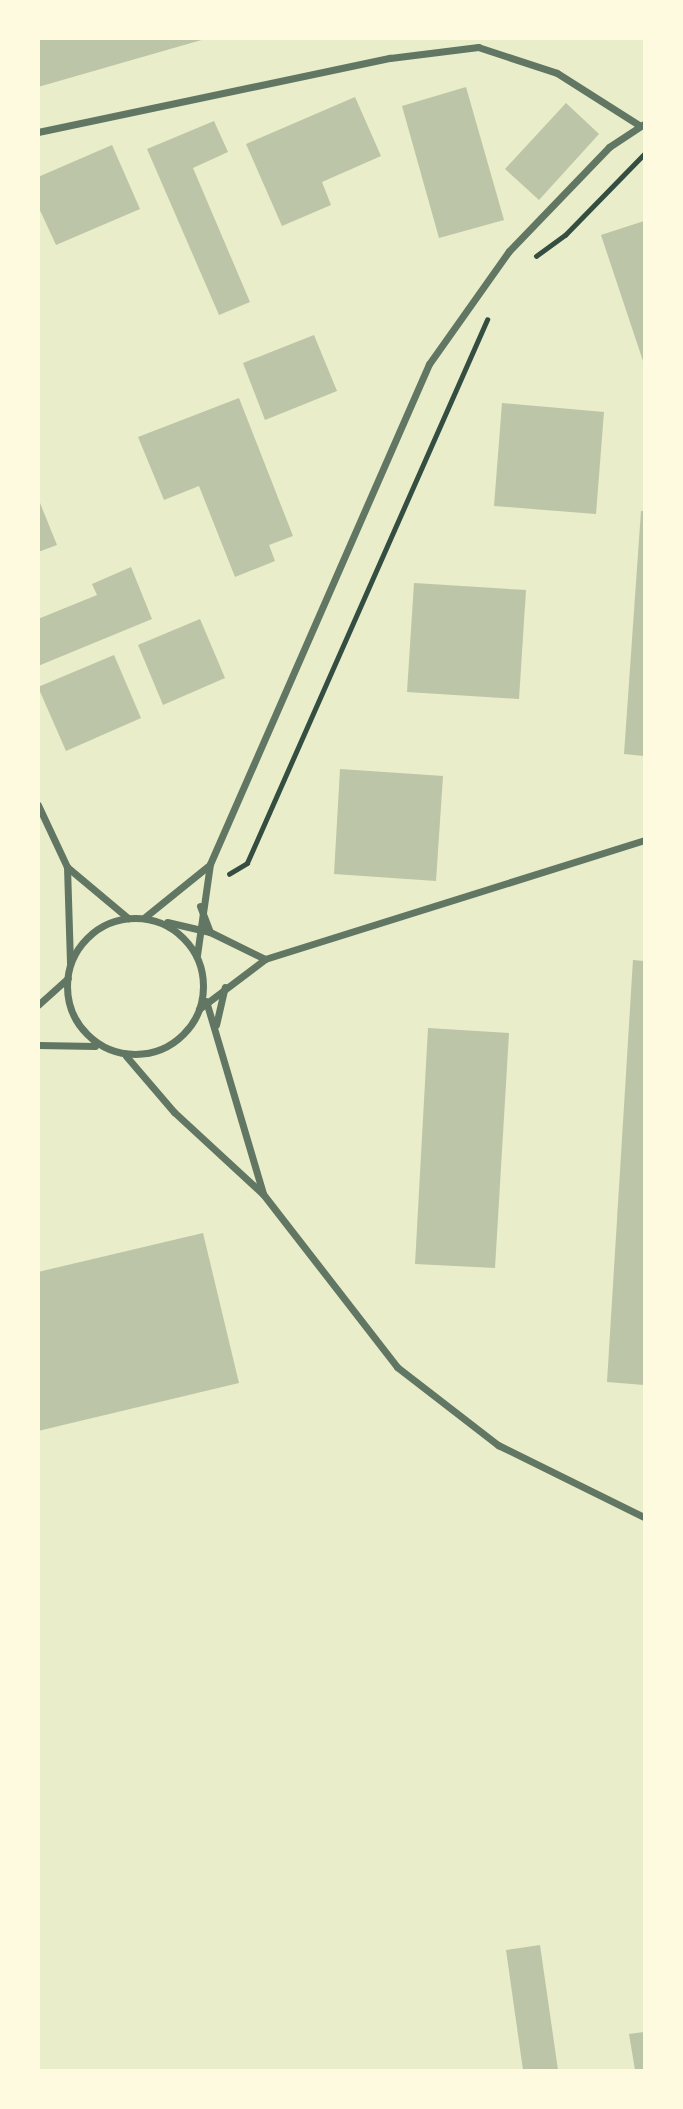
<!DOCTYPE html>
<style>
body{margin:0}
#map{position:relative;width:683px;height:2109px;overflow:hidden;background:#e9edc9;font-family:Poppins,sans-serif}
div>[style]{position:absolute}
.building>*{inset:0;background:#bcc5a7}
.path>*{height:4.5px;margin:-2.25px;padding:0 2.25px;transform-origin:2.25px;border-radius:2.25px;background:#344e41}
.minor>*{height:7px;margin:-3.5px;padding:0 3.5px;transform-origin:3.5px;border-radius:3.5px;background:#617663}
.minor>.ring{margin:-3.5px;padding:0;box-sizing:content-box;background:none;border:7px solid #617663;border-radius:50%}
span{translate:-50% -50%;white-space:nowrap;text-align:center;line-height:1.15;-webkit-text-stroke:5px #fefae0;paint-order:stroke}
.frame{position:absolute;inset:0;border:40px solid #fefae0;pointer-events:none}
</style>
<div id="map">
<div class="building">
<div style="clip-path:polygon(38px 38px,205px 38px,205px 39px,38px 87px)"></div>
<div style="clip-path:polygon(466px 87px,504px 220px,439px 238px,402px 106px)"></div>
<div style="clip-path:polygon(355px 97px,381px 156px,322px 182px,331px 205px,282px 226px,246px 144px)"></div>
<div style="clip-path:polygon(566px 103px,599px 134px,539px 200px,505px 169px)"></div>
<div style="clip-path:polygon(214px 121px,228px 152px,193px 168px,250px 302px,219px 315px,147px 149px)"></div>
<div style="clip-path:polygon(112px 145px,140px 209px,56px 245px,38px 206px,38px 177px)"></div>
<div style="clip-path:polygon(644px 221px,644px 364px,601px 235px)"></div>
<div style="clip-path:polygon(314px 335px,337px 391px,265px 420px,243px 363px)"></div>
<div style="clip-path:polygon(239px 398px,293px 536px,269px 545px,275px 561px,235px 577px,199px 486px,164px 500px,138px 437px)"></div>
<div style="clip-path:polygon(502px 403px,604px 412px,596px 514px,494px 506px)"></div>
<div style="clip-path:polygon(38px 498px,57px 545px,38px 552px)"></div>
<div style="clip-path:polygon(641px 511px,644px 511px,644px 756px,624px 754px)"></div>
<div style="clip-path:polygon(131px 567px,152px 619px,38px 666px,38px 619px,97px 595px,92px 584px)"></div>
<div style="clip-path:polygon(414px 583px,526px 590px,519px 699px,407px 692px)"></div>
<div style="clip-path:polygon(200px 619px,225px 678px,163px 705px,138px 645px)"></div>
<div style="clip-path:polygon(114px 655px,141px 718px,66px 751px,38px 687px)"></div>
<div style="clip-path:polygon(340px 769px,443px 776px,436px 881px,334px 874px)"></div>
<div style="clip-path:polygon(633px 960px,644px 961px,644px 1385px,607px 1382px)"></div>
<div style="clip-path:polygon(428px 1028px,509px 1033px,495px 1268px,415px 1264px)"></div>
<div style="clip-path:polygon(203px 1233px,239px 1383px,38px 1431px,38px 1272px)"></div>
<div style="clip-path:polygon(540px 1945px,558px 2070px,523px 2070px,506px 1950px)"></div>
<div style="clip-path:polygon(644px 2032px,644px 2070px,635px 2070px,629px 2034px)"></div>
</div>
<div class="path">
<div style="left:536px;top:256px;width:36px;rotate:-36deg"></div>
<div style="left:565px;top:235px;width:113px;rotate:-45.7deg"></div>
<div style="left:229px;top:874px;width:21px;rotate:-31deg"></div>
<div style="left:247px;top:863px;width:594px;rotate:-66.16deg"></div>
</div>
<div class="minor">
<div style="left:38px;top:132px;width:360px;rotate:-11.9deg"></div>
<div style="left:390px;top:58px;width:89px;rotate:-7.1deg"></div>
<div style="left:478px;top:47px;width:83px;rotate:18.2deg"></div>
<div style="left:557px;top:73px;width:97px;rotate:32.4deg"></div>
<div style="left:38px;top:805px;width:68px;rotate:64.9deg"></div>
<div style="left:67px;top:867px;width:80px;rotate:39.9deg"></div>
<div style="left:67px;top:867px;width:97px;rotate:88.2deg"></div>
<div style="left:200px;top:906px;width:28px;rotate:69deg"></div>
<div style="left:145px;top:917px;width:80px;rotate:-38.9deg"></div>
<div class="ring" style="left:67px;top:918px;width:129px;height:129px"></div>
<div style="left:167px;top:922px;width:44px;rotate:13.1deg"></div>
<div style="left:210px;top:932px;width:61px;rotate:26.1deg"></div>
<div style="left:197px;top:955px;width:92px;rotate:-81.9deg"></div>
<div style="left:210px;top:864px;width:546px;rotate:-66.35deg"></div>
<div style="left:429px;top:364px;width:138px;rotate:-54.7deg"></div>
<div style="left:509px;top:251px;width:144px;rotate:-46.1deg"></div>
<div style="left:609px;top:147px;width:42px;rotate:-33.3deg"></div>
<div style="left:206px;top:1001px;width:201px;rotate:73.5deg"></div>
<div style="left:38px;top:1005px;width:40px;rotate:-42deg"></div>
<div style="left:199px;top:1009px;width:83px;rotate:-37.1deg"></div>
<div style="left:265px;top:959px;width:397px;rotate:-17.4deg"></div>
<div style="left:216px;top:1025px;width:39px;rotate:-77deg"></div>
<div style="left:38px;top:1045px;width:57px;rotate:1deg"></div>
<div style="left:126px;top:1056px;width:74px;rotate:49.4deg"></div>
<div style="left:174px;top:1112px;width:121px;rotate:42.7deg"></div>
<div style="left:263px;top:1194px;width:219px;rotate:52.2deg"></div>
<div style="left:397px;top:1367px;width:128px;rotate:37.7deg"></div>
<div style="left:498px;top:1445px;width:163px;rotate:26.3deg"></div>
</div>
<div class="frame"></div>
</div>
